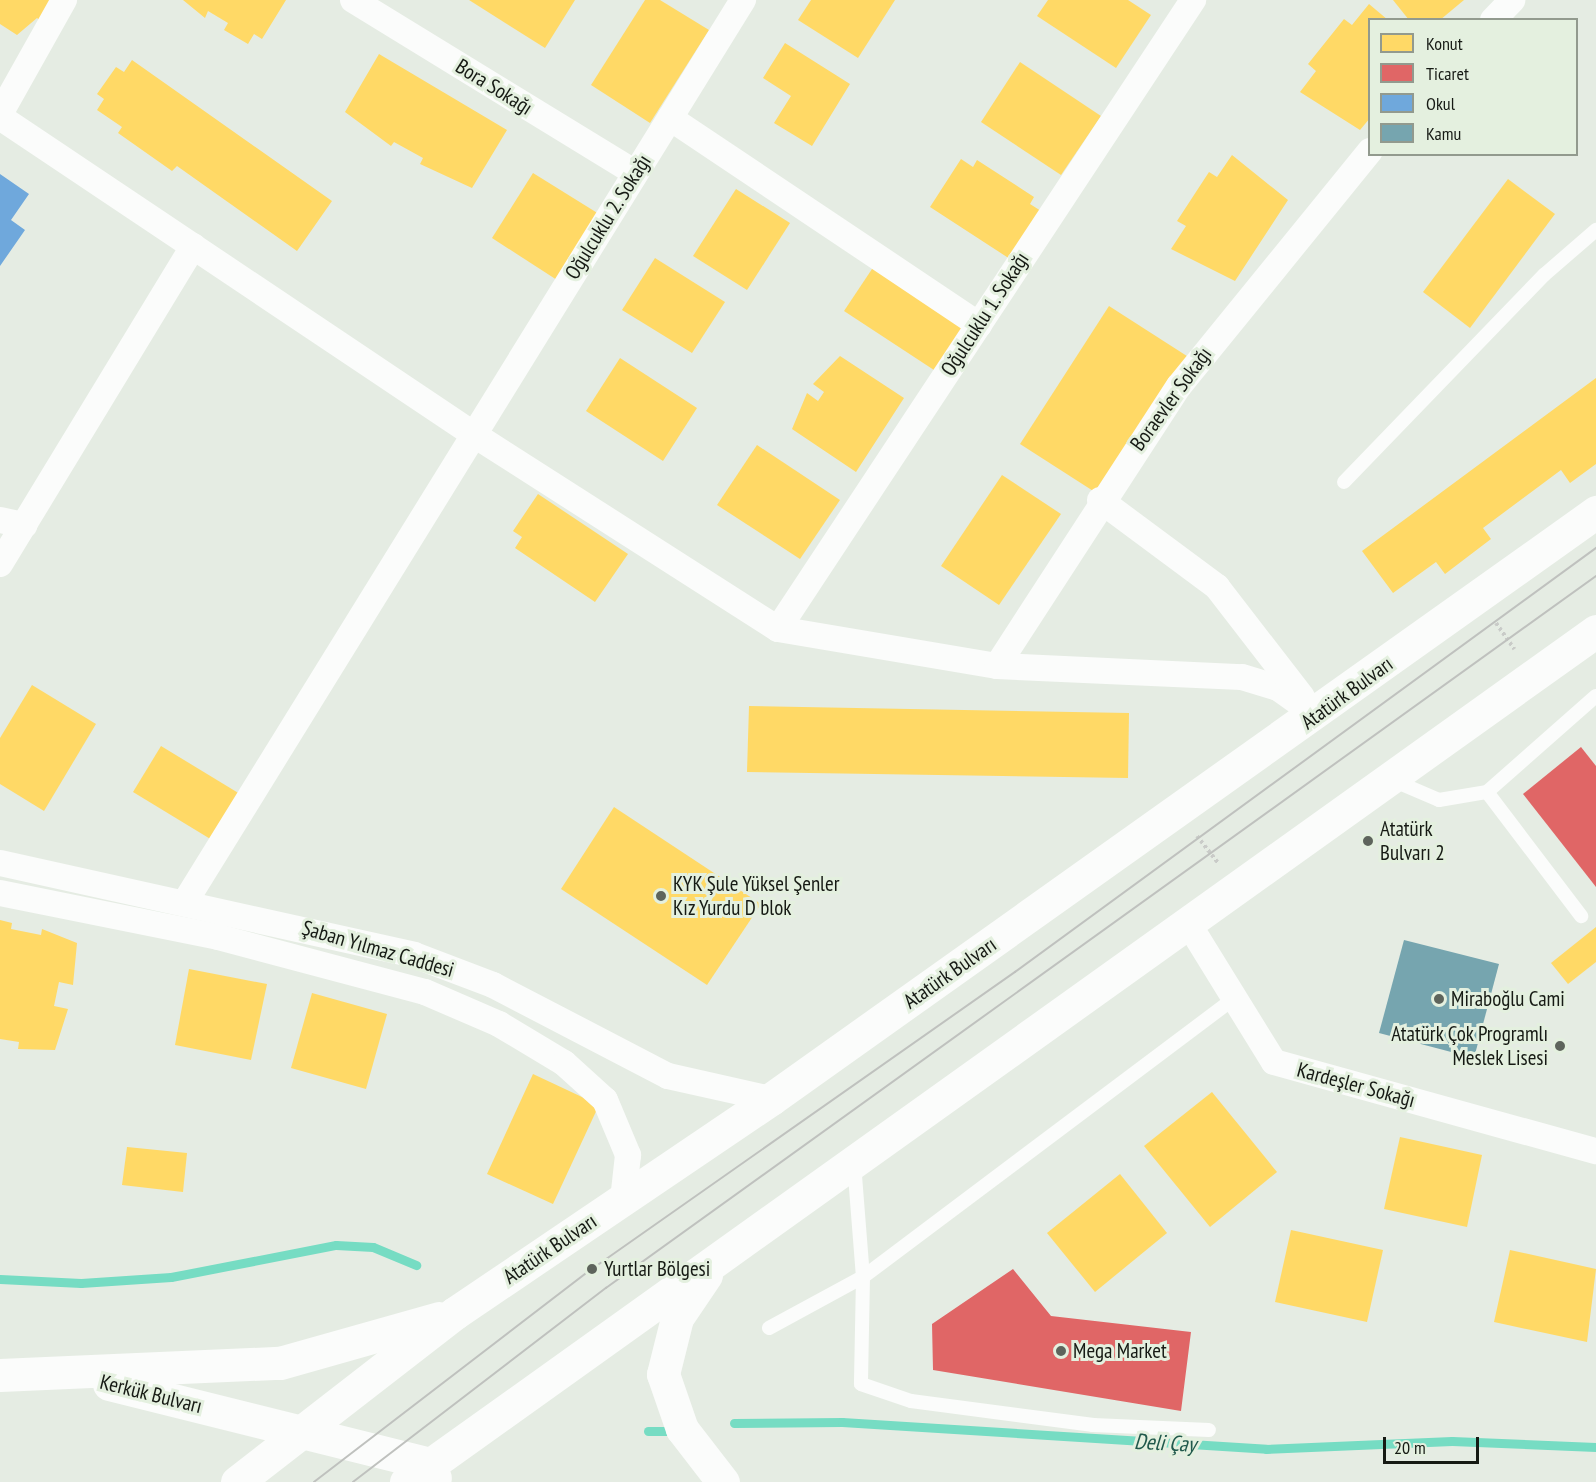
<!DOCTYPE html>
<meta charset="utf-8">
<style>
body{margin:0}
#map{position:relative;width:1596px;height:1482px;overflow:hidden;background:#e5ece3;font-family:"PT Sans Narrow",sans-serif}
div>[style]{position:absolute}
.homes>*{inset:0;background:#ffd966}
.shops>*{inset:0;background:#e06666}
.schools>*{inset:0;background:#6fa8dc}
.public>*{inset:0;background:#76a5af}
.stream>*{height:9px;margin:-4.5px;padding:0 4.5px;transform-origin:4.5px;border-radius:4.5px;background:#76dcc3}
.path>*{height:4px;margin-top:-2px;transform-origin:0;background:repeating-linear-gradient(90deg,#c9cbc8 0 3px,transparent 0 6px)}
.lane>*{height:14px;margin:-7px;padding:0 7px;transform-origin:7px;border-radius:7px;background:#fbfcfb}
.street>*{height:26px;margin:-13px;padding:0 13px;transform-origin:13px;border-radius:13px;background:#fbfcfb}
.primary>*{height:33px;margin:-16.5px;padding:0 16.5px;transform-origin:16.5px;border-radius:16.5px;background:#fbfcfb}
.tram>*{height:1.5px;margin:-0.75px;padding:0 0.75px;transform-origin:0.75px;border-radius:0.75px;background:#bfc1be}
.dots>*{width:16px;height:16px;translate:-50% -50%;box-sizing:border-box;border:3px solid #e4f0df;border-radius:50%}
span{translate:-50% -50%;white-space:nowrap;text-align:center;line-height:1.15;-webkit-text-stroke:6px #e4f0df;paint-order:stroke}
.street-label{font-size:21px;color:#161a14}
.poi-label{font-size:21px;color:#161a14}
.left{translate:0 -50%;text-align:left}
.right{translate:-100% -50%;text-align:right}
.water-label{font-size:22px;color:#21594c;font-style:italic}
.legend{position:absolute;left:1368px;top:18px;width:210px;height:138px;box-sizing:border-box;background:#e4f0df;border:2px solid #929a8e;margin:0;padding:8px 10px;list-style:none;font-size:18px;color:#161a14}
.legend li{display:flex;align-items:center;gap:12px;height:30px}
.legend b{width:30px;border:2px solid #929a8e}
.scale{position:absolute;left:1383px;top:1437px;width:96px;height:27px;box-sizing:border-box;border:3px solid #161a14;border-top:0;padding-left:8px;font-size:18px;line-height:21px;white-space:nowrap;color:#161a14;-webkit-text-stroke:4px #e4f0df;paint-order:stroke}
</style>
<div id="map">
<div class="homes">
<div style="clip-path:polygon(0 0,61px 0,45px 24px,37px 18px,17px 35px,0 24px)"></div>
<div style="clip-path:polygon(183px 0,286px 0,262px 39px,254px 34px,248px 44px,224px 30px,228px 23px,208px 11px,205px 18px)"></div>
<div style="clip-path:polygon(469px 0,575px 0,545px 48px)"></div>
<div style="clip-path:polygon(645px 0,660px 0,709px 30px,650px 123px,591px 85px)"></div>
<div style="clip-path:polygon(811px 0,895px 0,858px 58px,798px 20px)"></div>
<div style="clip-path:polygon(1048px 0,1128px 0,1151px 15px,1116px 68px,1037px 16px)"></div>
<div style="clip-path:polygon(1393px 0,1464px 0,1440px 20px,1409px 20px)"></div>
<div style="clip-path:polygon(1369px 4px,1388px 20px,1370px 20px,1370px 118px,1360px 130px,1300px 92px,1316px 71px,1308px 64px,1344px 19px,1352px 25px)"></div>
<div style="clip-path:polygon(785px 43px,850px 84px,812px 146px,774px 123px,791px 96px,763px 78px)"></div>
<div style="clip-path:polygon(379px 54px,507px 130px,472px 188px,420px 164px,423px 158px,394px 142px,391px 146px,345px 112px)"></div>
<div style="clip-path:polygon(132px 60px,332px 201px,297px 251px,177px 166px,172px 171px,118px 133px,122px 127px,97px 110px,104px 99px,97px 94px,116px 67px,124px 72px)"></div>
<div style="clip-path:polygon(1020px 62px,1101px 116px,1061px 175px,981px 122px)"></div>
<div style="clip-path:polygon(1232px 155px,1288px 200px,1235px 281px,1171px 249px,1186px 226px,1177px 221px,1209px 172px,1217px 177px)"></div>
<div style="clip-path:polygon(961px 159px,973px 167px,977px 160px,1034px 197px,1030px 204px,1041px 211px,1010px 259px,930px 207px)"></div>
<div style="clip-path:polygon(533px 173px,599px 214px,557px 280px,492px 238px)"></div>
<div style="clip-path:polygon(1508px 179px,1555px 214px,1470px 328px,1423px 292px)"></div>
<div style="clip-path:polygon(736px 189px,790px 223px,747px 290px,693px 256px)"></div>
<div style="clip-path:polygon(655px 258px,725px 302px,692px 353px,622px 310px)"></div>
<div style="clip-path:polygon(876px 263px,968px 324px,937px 372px,844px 311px)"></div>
<div style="clip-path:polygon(1109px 306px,1190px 358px,1101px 496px,1020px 444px)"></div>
<div style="clip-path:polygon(840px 356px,904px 398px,856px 472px,792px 429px,807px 393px,818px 401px,824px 392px,813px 384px)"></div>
<div style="clip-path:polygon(620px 358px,697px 408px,663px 461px,586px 411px)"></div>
<div style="clip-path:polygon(1596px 378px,1596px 464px,1570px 483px,1561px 470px,1483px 528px,1491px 539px,1445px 574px,1436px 562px,1393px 593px,1362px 551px)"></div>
<div style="clip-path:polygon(757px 445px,840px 500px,800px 559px,717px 505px)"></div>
<div style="clip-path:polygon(1002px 475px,1061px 514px,999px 605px,941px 566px)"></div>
<div style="clip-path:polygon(538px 494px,628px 554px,595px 602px,515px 548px,522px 537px,513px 531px)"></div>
<div style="clip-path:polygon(32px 685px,96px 724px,44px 811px,0 784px,0 738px)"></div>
<div style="clip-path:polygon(749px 706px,1129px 713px,1128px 778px,747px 772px)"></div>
<div style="clip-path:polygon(161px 746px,240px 794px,212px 840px,133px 792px)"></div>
<div style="clip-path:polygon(614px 807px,761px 904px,707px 985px,561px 889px)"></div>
<div style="clip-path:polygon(0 920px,12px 923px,11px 929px,41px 935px,42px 929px,77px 943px,73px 985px,59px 982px,54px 1006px,68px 1009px,55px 1050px,18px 1049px,19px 1042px,0 1039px)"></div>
<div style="clip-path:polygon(1596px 927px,1596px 962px,1568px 984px,1551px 963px)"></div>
<div style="clip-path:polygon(189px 969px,267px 984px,251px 1060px,175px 1045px)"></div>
<div style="clip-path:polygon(312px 993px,387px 1014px,366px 1089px,291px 1068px)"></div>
<div style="clip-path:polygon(533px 1074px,599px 1105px,553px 1204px,487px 1174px)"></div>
<div style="clip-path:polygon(1212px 1092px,1277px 1172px,1210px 1227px,1144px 1146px)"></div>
<div style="clip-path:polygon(1400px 1137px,1482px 1155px,1467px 1227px,1384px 1209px)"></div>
<div style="clip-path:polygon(127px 1147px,187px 1153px,183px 1192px,122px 1185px)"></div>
<div style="clip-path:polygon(1120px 1174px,1167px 1233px,1095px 1292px,1047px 1233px)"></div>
<div style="clip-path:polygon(1291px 1230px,1383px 1250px,1367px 1322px,1275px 1302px)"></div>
<div style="clip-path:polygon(1510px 1250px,1596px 1269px,1587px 1342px,1494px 1322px)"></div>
</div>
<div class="shops">
<div style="clip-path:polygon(1581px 747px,1596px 766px,1596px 887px,1523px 794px)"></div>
<div style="clip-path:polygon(1013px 1269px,1051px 1316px,1191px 1332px,1181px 1411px,933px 1370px,932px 1324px)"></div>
</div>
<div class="schools">
<div style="clip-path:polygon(0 174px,29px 194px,11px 220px,25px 230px,0 266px)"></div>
</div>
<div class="public">
<div style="clip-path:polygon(1404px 940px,1499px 964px,1474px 1058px,1379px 1033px)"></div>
</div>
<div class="stream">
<div style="left:0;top:1279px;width:81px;rotate:2.8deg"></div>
<div style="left:81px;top:1283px;width:90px;rotate:-3.8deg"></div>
<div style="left:171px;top:1277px;width:168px;rotate:-11deg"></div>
<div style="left:336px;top:1245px;width:37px;rotate:3deg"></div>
<div style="left:373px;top:1247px;width:47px;rotate:22.7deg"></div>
<div style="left:734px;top:1423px;width:108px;rotate:-0.5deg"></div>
<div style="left:842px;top:1422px;width:425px;rotate:3.6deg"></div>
<div style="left:1266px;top:1449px;width:186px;rotate:-2.5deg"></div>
<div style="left:1452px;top:1441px;width:144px;rotate:2.4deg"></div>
<div style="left:648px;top:1431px;width:19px"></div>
</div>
<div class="path">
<div style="left:1496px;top:623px;width:32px;rotate:55deg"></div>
<div style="left:1197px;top:836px;width:34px;rotate:52deg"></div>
</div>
<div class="lane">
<div style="left:1344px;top:482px;width:288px;rotate:-46deg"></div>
<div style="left:1544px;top:275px;width:69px;rotate:-40.9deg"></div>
<div style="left:1390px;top:779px;width:53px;rotate:23.2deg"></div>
<div style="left:1439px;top:800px;width:49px;rotate:-9.5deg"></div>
<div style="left:1487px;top:792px;width:145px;rotate:-41.4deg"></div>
<div style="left:1487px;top:792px;width:156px;rotate:52.8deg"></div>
<div style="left:854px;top:1163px;width:114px;rotate:85.5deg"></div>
<div style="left:863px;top:1277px;width:107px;rotate:91.1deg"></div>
<div style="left:861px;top:1384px;width:53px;rotate:18.8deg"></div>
<div style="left:911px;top:1401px;width:184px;rotate:7.5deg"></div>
<div style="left:1093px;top:1425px;width:116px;rotate:2.5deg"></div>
<div style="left:769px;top:1328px;width:107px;rotate:-28.5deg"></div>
<div style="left:863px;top:1277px;width:464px;rotate:-36.9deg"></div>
</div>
<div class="street">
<div style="left:353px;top:0;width:331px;rotate:31.5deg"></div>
<div style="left:1493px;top:20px;width:28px;rotate:-46deg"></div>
<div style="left:0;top:114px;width:131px;rotate:-60.7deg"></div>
<div style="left:0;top:117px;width:569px;rotate:33.83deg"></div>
<div style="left:473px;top:434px;width:362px;rotate:32.6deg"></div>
<div style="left:778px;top:629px;width:222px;rotate:9.6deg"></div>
<div style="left:997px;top:666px;width:245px;rotate:2.6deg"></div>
<div style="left:1242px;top:677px;width:38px;rotate:17deg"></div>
<div style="left:1278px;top:688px;width:47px;rotate:35.4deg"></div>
<div style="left:670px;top:118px;width:372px;rotate:33.8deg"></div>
<div style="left:1100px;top:500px;width:146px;rotate:36.6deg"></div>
<div style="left:1217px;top:587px;width:139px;rotate:52.3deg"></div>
<div style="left:0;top:520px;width:25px;rotate:12deg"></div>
<div style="left:0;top:564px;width:372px;rotate:-58.7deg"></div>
<div style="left:778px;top:629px;width:754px;rotate:-56.58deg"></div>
<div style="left:997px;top:666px;width:334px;rotate:-57deg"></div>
<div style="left:1179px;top:386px;width:303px;rotate:-50.9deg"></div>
<div style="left:0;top:863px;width:424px;rotate:12.5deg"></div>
<div style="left:414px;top:955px;width:85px;rotate:20.8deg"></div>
<div style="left:493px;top:985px;width:197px;rotate:27.5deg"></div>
<div style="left:668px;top:1076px;width:106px;rotate:12.6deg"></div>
<div style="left:0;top:893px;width:222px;rotate:11.4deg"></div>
<div style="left:218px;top:937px;width:214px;rotate:14.9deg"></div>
<div style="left:425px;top:992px;width:81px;rotate:23.4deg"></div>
<div style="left:499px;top:1024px;width:76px;rotate:31deg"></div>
<div style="left:564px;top:1063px;width:55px;rotate:42.1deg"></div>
<div style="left:605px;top:1100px;width:60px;rotate:67.3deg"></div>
<div style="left:628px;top:1155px;width:45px;rotate:96.3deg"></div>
<div style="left:185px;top:902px;width:1061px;rotate:-58.26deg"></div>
<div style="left:1188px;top:923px;width:163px;rotate:58.3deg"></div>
<div style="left:1274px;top:1062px;width:334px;rotate:15.5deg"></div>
</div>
<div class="primary">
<div style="left:706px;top:1275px;width:52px;rotate:124deg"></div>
<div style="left:677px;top:1318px;width:58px;rotate:104deg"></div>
<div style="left:663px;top:1374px;width:58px;rotate:70.9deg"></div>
<div style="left:682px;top:1429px;width:67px;rotate:52.3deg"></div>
<div style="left:0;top:1375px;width:280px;rotate:-2.5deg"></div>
<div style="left:280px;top:1363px;width:165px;rotate:-15.8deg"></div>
<div style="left:109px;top:1384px;width:330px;rotate:14deg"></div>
<div style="left:429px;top:1464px;width:15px;rotate:67deg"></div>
<div style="left:237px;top:1482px;width:276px;rotate:-37.8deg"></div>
<div style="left:455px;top:1313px;width:382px;rotate:-34.1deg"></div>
<div style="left:771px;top:1099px;width:1013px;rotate:-35.43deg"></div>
<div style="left:406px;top:1482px;width:1463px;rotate:-35.57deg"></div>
</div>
<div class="tram">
<div style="left:314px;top:1482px;width:350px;rotate:-37.5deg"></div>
<div style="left:592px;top:1269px;width:517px;rotate:-35.07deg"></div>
<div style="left:1015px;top:972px;width:719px;rotate:-36.12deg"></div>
<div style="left:353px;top:1482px;width:319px;rotate:-37.5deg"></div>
<div style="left:606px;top:1288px;width:1219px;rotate:-35.72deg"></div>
</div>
<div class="dots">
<div style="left:1368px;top:841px;background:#5e645c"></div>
<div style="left:661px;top:896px;background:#5e645c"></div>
<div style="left:1439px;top:999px;background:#5e645c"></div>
<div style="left:1560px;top:1046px;background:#5e645c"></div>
<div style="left:592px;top:1269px;background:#5e645c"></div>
<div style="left:1061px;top:1351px;background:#5e645c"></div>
</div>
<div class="street-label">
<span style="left:494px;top:87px;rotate:32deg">Bora Sokağı</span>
<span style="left:608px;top:217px;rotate:-58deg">Oğulcuklu 2. Sokağı</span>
<span style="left:985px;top:314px;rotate:-57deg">Oğulcuklu 1. Sokağı</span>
<span style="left:1171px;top:399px;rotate:-54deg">Boraevler Sokağı</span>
<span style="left:1347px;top:693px;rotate:-36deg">Atatürk Bulvarı</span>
<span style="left:378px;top:949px;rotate:16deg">Şaban Yılmaz Caddesi</span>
<span style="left:950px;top:973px;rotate:-35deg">Atatürk Bulvarı</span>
<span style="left:1356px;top:1085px;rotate:15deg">Kardeşler Sokağı</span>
<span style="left:550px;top:1249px;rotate:-34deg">Atatürk Bulvarı</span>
<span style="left:151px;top:1394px;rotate:14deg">Kerkük Bulvarı</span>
</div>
<div class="poi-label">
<span class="left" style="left:1380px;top:841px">Atatürk<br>Bulvarı 2</span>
<span class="left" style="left:673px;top:896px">KYK Şule Yüksel Şenler<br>Kız Yurdu D blok</span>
<span class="left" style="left:1451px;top:999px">Miraboğlu Cami</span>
<span class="right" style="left:1548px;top:1046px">Atatürk Çok Programlı<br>Meslek Lisesi</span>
<span class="left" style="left:604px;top:1269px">Yurtlar Bölgesi</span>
<span class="left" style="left:1073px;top:1351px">Mega Market</span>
</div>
<div class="water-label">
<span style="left:1165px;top:1443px;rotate:3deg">Deli Çay</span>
</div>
<ul class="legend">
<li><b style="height:16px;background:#ffd966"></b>Konut</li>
<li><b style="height:16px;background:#e06666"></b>Ticaret</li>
<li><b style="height:16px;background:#6fa8dc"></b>Okul</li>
<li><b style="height:16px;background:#76a5af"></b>Kamu</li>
</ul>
<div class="scale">20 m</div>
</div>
